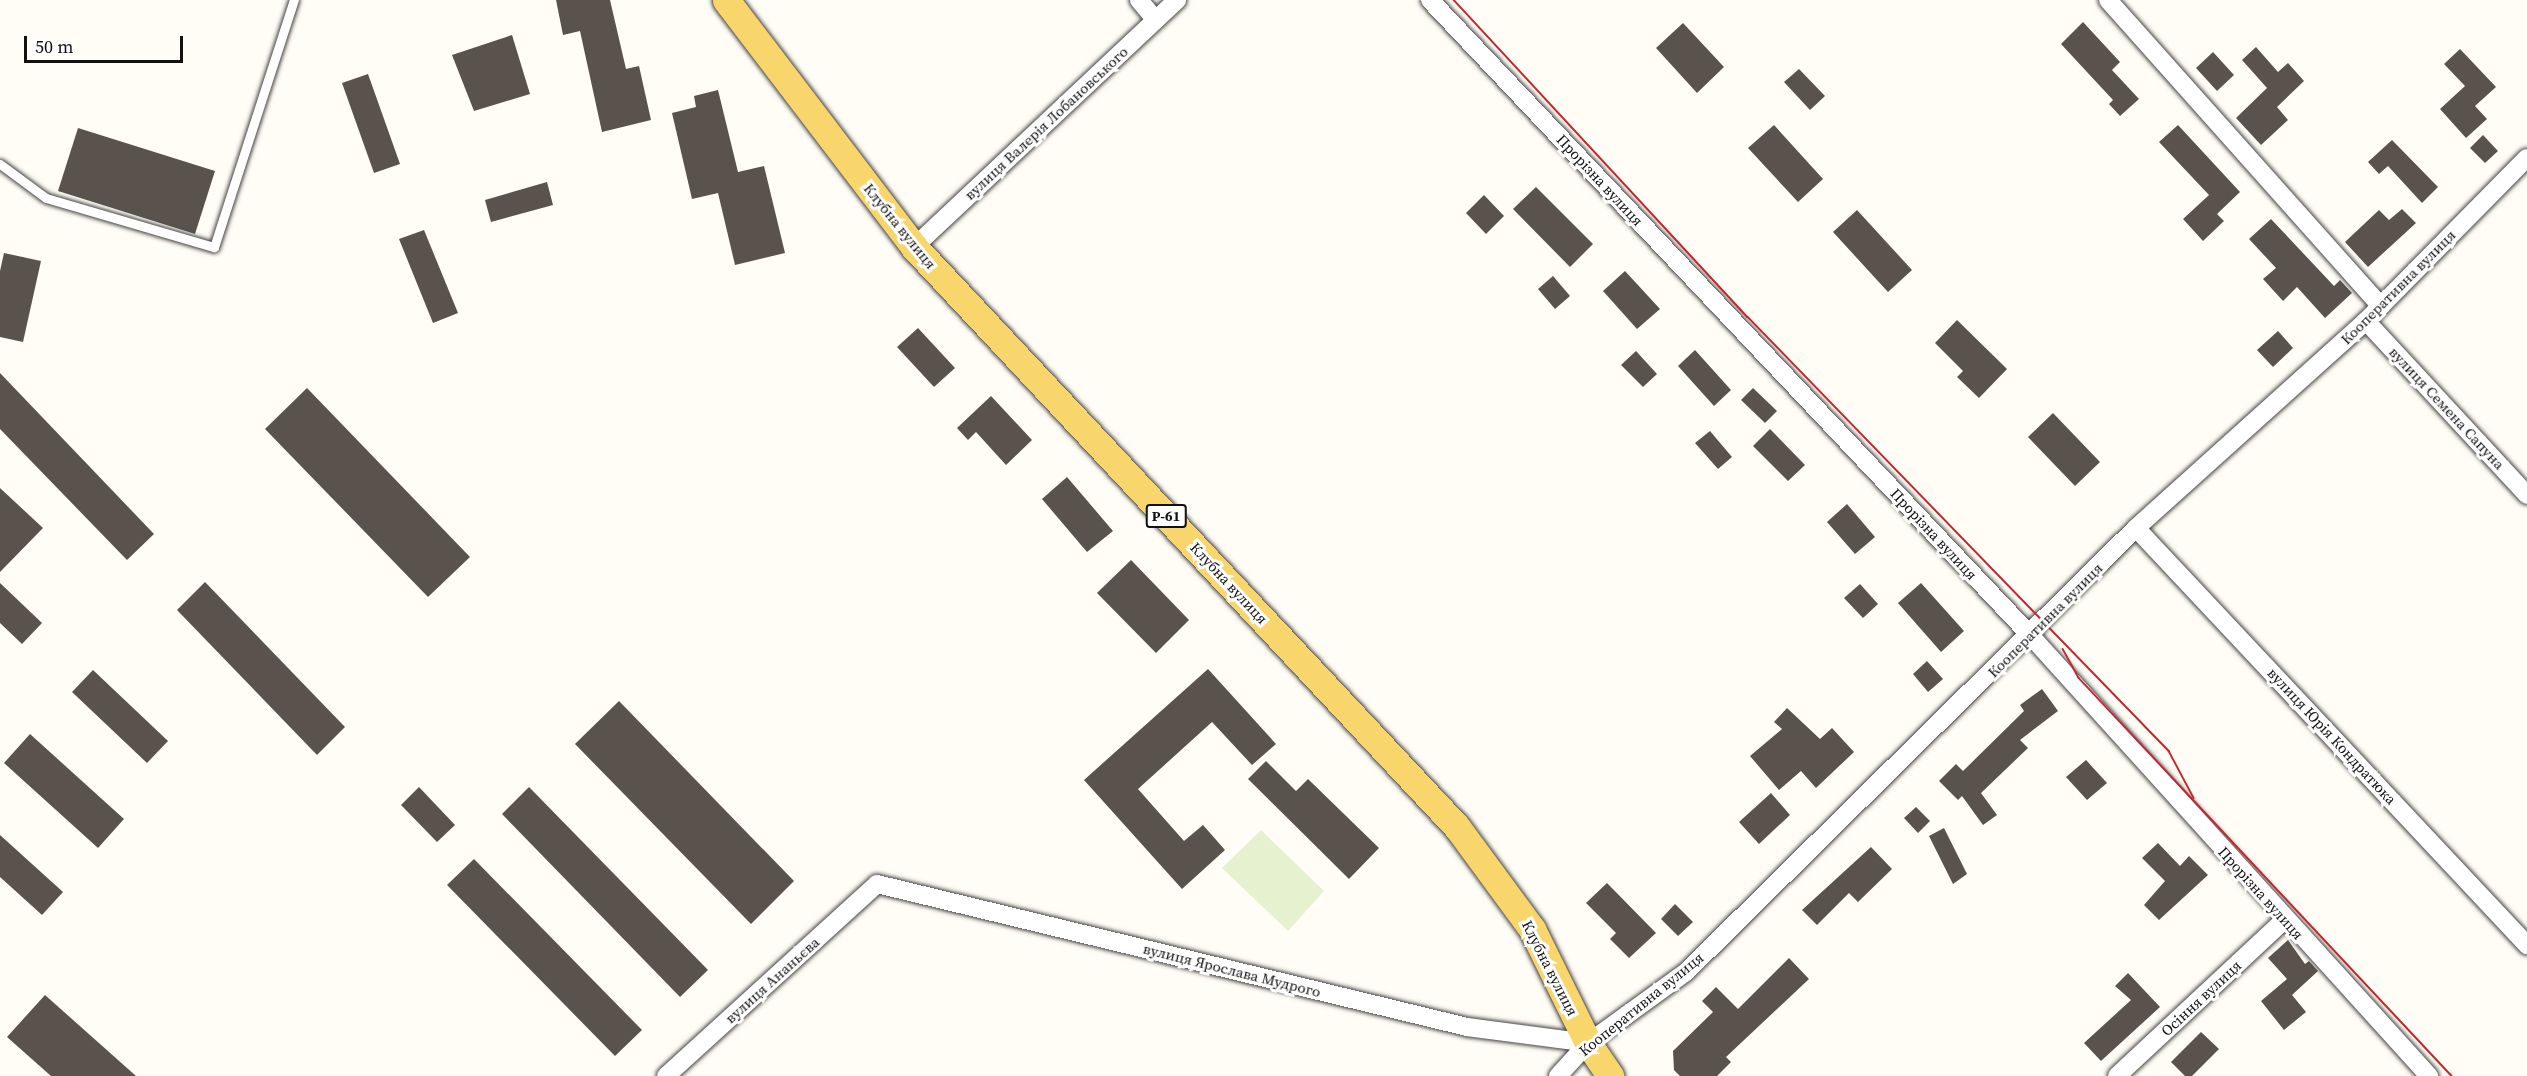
<!DOCTYPE html>
<meta charset="utf-8">
<style>
body{margin:0}
#map{position:relative;width:2527px;height:1076px;overflow:hidden;background:#fffdf5;font-family:"Source Serif 4",serif}
div>[style]{position:absolute}
.pitch>*{inset:0;background:#e6f2cf}
.building>*{inset:0;background:#5a524d}
.roads{filter:drop-shadow(0 0 2px #444) drop-shadow(0 0 2px #444)}
.service>*{height:9px;margin:-4.5px;padding:0 4.5px;transform-origin:4.5px;border-radius:4.5px;background:#fff}
.minor>*{height:18px;margin:-9px;padding:0 9px;transform-origin:9px;border-radius:9px;background:#fff}
.primary>*{height:27px;margin:-13.5px;padding:0 13.5px;transform-origin:13.5px;border-radius:13.5px;background:#f9d66b}
.tram>*{height:1.5px;margin:-0.75px;padding:0 0.75px;transform-origin:0.75px;border-radius:0.75px;background:#c4262e}
span{translate:-50% -50%;white-space:nowrap;text-align:center;line-height:1.15;-webkit-text-stroke:6px #fff;paint-order:stroke}
.shield-label span{padding:2px 4px;background:#fff;border:2px solid;border-radius:4px;-webkit-text-stroke-width:0}
.shield-label{font-size:14px;color:#111;font-weight:700}
.street-label{font-size:15px;color:#111}
.scale{position:absolute;left:24px;top:36px;width:159px;height:27px;box-sizing:border-box;border:3px solid #111;border-top:0;padding-left:8px;font-size:18px;line-height:21px;white-space:nowrap;color:#111;-webkit-text-stroke:4px #fff;paint-order:stroke}
</style>
<div id="map">
<div class="pitch">
<div style="clip-path:polygon(1261px 830px,1324px 891px,1288px 931px,1222px 868px)"></div>
</div>
<div class="building">
<div style="clip-path:polygon(556px 0,610px 0,626px 69px,639px 66px,651px 120px,602px 132px,580px 31px,563px 35px)"></div>
<div style="clip-path:polygon(2083px 22px,2120px 62px,2112px 70px,2139px 99px,2120px 116px,2109px 104px,2113px 100px,2061px 44px)"></div>
<div style="clip-path:polygon(1683px 23px,1724px 67px,1697px 93px,1656px 48px)"></div>
<div style="clip-path:polygon(512px 35px,530px 94px,474px 111px,452px 55px)"></div>
<div style="clip-path:polygon(2256px 47px,2278px 72px,2288px 63px,2304px 81px,2277px 107px,2288px 120px,2261px 145px,2236px 118px,2267px 88px,2242px 60px)"></div>
<div style="clip-path:polygon(2460px 49px,2496px 87px,2475px 106px,2487px 119px,2466px 138px,2440px 109px,2465px 86px,2444px 64px)"></div>
<div style="clip-path:polygon(2213px 52px,2234px 75px,2217px 91px,2196px 68px)"></div>
<div style="clip-path:polygon(1799px 69px,1825px 96px,1810px 110px,1784px 82px)"></div>
<div style="clip-path:polygon(368px 74px,400px 164px,374px 173px,342px 83px)"></div>
<div style="clip-path:polygon(718px 90px,738px 172px,764px 166px,785px 253px,735px 265px,718px 193px,692px 199px,672px 113px,696px 107px,694px 96px)"></div>
<div style="clip-path:polygon(1774px 125px,1823px 179px,1798px 202px,1748px 148px)"></div>
<div style="clip-path:polygon(2178px 125px,2240px 192px,2217px 214px,2224px 221px,2203px 241px,2183px 219px,2209px 195px,2159px 142px)"></div>
<div style="clip-path:polygon(78px 128px,215px 171px,195px 234px,58px 191px)"></div>
<div style="clip-path:polygon(2483px 135px,2498px 151px,2485px 163px,2470px 148px)"></div>
<div style="clip-path:polygon(2392px 140px,2438px 187px,2422px 203px,2388px 166px,2379px 174px,2368px 162px)"></div>
<div style="clip-path:polygon(547px 182px,553px 205px,491px 222px,485px 200px)"></div>
<div style="clip-path:polygon(1536px 187px,1593px 244px,1570px 267px,1513px 209px)"></div>
<div style="clip-path:polygon(1484px 195px,1504px 216px,1486px 234px,1466px 213px)"></div>
<div style="clip-path:polygon(2402px 209px,2416px 223px,2368px 267px,2345px 242px,2379px 210px,2389px 220px)"></div>
<div style="clip-path:polygon(1857px 210px,1912px 270px,1888px 292px,1833px 232px)"></div>
<div style="clip-path:polygon(2271px 219px,2334px 286px,2340px 280px,2352px 293px,2325px 318px,2297px 287px,2283px 301px,2263px 279px,2276px 268px,2249px 239px)"></div>
<div style="clip-path:polygon(424px 230px,458px 313px,433px 323px,399px 239px)"></div>
<div style="clip-path:polygon(4px 253px,41px 261px,23px 342px,0 337px,0 271px)"></div>
<div style="clip-path:polygon(1625px 271px,1660px 309px,1637px 329px,1603px 291px)"></div>
<div style="clip-path:polygon(1553px 276px,1570px 296px,1555px 309px,1538px 289px)"></div>
<div style="clip-path:polygon(1957px 320px,2007px 369px,1979px 398px,1957px 377px,1963px 371px,1935px 343px)"></div>
<div style="clip-path:polygon(918px 328px,955px 368px,934px 387px,897px 347px)"></div>
<div style="clip-path:polygon(2278px 331px,2293px 348px,2273px 367px,2257px 350px)"></div>
<div style="clip-path:polygon(1695px 350px,1731px 390px,1714px 406px,1678px 366px)"></div>
<div style="clip-path:polygon(1636px 351px,1657px 374px,1643px 387px,1621px 365px)"></div>
<div style="clip-path:polygon(0 373px,154px 534px,127px 560px,0 429px)"></div>
<div style="clip-path:polygon(307px 388px,470px 557px,428px 597px,265px 429px)"></div>
<div style="clip-path:polygon(1753px 388px,1777px 411px,1765px 423px,1741px 400px)"></div>
<div style="clip-path:polygon(991px 396px,1032px 440px,1006px 465px,976px 432px,968px 440px,957px 428px)"></div>
<div style="clip-path:polygon(2053px 413px,2100px 462px,2075px 486px,2028px 437px)"></div>
<div style="clip-path:polygon(1770px 429px,1805px 465px,1788px 481px,1753px 446px)"></div>
<div style="clip-path:polygon(1710px 431px,1732px 457px,1718px 469px,1695px 443px)"></div>
<div style="clip-path:polygon(1067px 477px,1113px 531px,1087px 552px,1042px 499px)"></div>
<div style="clip-path:polygon(0 488px,43px 528px,0 572px)"></div>
<div style="clip-path:polygon(1847px 504px,1875px 537px,1855px 554px,1827px 522px)"></div>
<div style="clip-path:polygon(1131px 560px,1189px 620px,1156px 653px,1097px 593px)"></div>
<div style="clip-path:polygon(205px 582px,345px 727px,317px 755px,177px 610px)"></div>
<div style="clip-path:polygon(0 583px,42px 623px,22px 644px,0 623px)"></div>
<div style="clip-path:polygon(1921px 583px,1964px 631px,1941px 652px,1898px 603px)"></div>
<div style="clip-path:polygon(1860px 584px,1878px 604px,1863px 618px,1844px 598px)"></div>
<div style="clip-path:polygon(1927px 661px,1943px 679px,1928px 692px,1913px 674px)"></div>
<div style="clip-path:polygon(1208px 669px,1276px 744px,1252px 765px,1212px 722px,1138px 789px,1184px 841px,1203px 825px,1225px 850px,1182px 889px,1084px 780px)"></div>
<div style="clip-path:polygon(93px 670px,168px 741px,147px 763px,72px 692px)"></div>
<div style="clip-path:polygon(2042px 689px,2058px 711px,2020px 740px,2028px 748px,1981px 793px,1997px 815px,1983px 825px,1962px 796px,1958px 800px,1939px 781px,1956px 764px,1963px 771px,2024px 711px,2020px 705px)"></div>
<div style="clip-path:polygon(619px 701px,794px 881px,751px 924px,575px 744px)"></div>
<div style="clip-path:polygon(1787px 708px,1820px 739px,1832px 728px,1854px 752px,1816px 788px,1801px 771px,1779px 790px,1750px 756px,1782px 729px,1774px 722px)"></div>
<div style="clip-path:polygon(30px 734px,124px 819px,98px 848px,4px 763px)"></div>
<div style="clip-path:polygon(2086px 760px,2107px 783px,2087px 800px,2066px 777px)"></div>
<div style="clip-path:polygon(1266px 761px,1296px 791px,1308px 779px,1379px 848px,1349px 879px,1248px 779px)"></div>
<div style="clip-path:polygon(419px 787px,455px 825px,437px 842px,401px 805px)"></div>
<div style="clip-path:polygon(529px 787px,708px 970px,680px 997px,502px 814px)"></div>
<div style="clip-path:polygon(1771px 793px,1790px 815px,1759px 844px,1739px 822px)"></div>
<div style="clip-path:polygon(1916px 807px,1930px 821px,1918px 833px,1904px 818px)"></div>
<div style="clip-path:polygon(1944px 828px,1967px 874px,1953px 884px,1929px 836px)"></div>
<div style="clip-path:polygon(0 835px,63px 892px,42px 915px,0 877px)"></div>
<div style="clip-path:polygon(2158px 843px,2180px 866px,2189px 856px,2208px 875px,2159px 920px,2144px 905px,2165px 881px,2142px 858px)"></div>
<div style="clip-path:polygon(1871px 847px,1892px 869px,1858px 902px,1849px 893px,1817px 925px,1802px 910px)"></div>
<div style="clip-path:polygon(474px 859px,642px 1030px,615px 1056px,447px 885px)"></div>
<div style="clip-path:polygon(1607px 883px,1656px 933px,1629px 958px,1610px 939px,1616px 933px,1586px 903px)"></div>
<div style="clip-path:polygon(1675px 904px,1693px 922px,1678px 936px,1661px 919px)"></div>
<div style="clip-path:polygon(2288px 940px,2305px 964px,2309px 961px,2318px 971px,2292px 995px,2306px 1012px,2284px 1030px,2261px 1001px,2287px 979px,2268px 958px)"></div>
<div style="clip-path:polygon(1789px 958px,1809px 979px,1726px 1057px,1731px 1062px,1717px 1076px,1680px 1076px,1674px 1070px,1673px 1051px,1713px 1012px,1702px 1001px,1716px 987px,1738px 1009px)"></div>
<div style="clip-path:polygon(2128px 973px,2160px 1007px,2101px 1061px,2084px 1043px,2131px 1000px,2115px 986px)"></div>
<div style="clip-path:polygon(45px 995px,136px 1076px,51px 1076px,7px 1037px)"></div>
<div style="clip-path:polygon(2201px 1032px,2219px 1049px,2192px 1076px,2185px 1076px,2171px 1062px)"></div>
</div>
<div class="roads">
<div class="service">
<div style="left:0;top:164px;width:57px;rotate:36.5deg"></div>
<div style="left:46px;top:198px;width:175px;rotate:16.3deg"></div>
<div style="left:214px;top:247px;width:260px;rotate:-72.1deg"></div>
</div>
<div class="minor">
<div style="left:1139px;top:0;width:26px;rotate:50deg"></div>
<div style="left:1430px;top:0;width:874px;rotate:46.62deg"></div>
<div style="left:2030px;top:635px;width:595px;rotate:47.86deg"></div>
<div style="left:2108px;top:0;width:410px;rotate:48.3deg"></div>
<div style="left:914px;top:247px;width:361px;rotate:-43.2deg"></div>
<div style="left:2366px;top:321px;width:237px;rotate:47.2deg"></div>
<div style="left:2136px;top:528px;width:572px;rotate:46.84deg"></div>
<div style="left:666px;top:1076px;width:285px;rotate:-42.3deg"></div>
<div style="left:877px;top:884px;width:607px;rotate:13.62deg"></div>
<div style="left:1467px;top:1027px;width:122px;rotate:7.5deg"></div>
<div style="left:1558px;top:1076px;width:45px;rotate:-47.7deg"></div>
<div style="left:1588px;top:1043px;width:121px;rotate:-35.9deg"></div>
<div style="left:1686px;top:972px;width:632px;rotate:-44.62deg"></div>
<div style="left:2136px;top:528px;width:309px;rotate:-42deg"></div>
<div style="left:2366px;top:321px;width:229px;rotate:-45.4deg"></div>
<div style="left:2117px;top:1076px;width:229px;rotate:-43deg"></div>
</div>
<div class="primary">
<div style="left:726px;top:0;width:310px;rotate:52.7deg"></div>
<div style="left:914px;top:247px;width:795px;rotate:46.89deg"></div>
<div style="left:1457px;top:827px;width:127px;rotate:53.7deg"></div>
<div style="left:1532px;top:929px;width:127px;rotate:63.8deg"></div>
<div style="left:1588px;top:1043px;width:40px;rotate:56deg"></div>
</div>
</div>
<div class="tram">
<div style="left:1454px;top:0;width:432px;rotate:47.2deg"></div>
<div style="left:1748px;top:317px;width:605px;rotate:45.87deg"></div>
<div style="left:2169px;top:751px;width:53px;rotate:62deg"></div>
<div style="left:2063px;top:649px;width:33px;rotate:61deg"></div>
<div style="left:2079px;top:678px;width:545px;rotate:46.86deg"></div>
</div>
<div class="shield-label">
<span style="left:1166px;top:516px">Р-61</span>
</div>
<div class="street-label">
<span style="left:1046px;top:123px;rotate:-43deg">вулиця Валерія Лобановського</span>
<span style="left:1600px;top:180px;rotate:47deg">Прорізна вулиця</span>
<span style="left:900px;top:226px;rotate:51deg">Клубна вулиця</span>
<span style="left:2398px;top:287px;rotate:-45deg">Кооперативна вулиця</span>
<span style="left:2447px;top:408px;rotate:47deg">вулиця Семена Сапуна</span>
<span style="left:1934px;top:534px;rotate:47deg">Прорізна вулиця</span>
<span style="left:1229px;top:583px;rotate:47deg">Клубна вулиця</span>
<span style="left:2045px;top:620px;rotate:-45deg">Кооперативна вулиця</span>
<span style="left:2332px;top:736px;rotate:47deg">вулиця Юрія Кондратюка</span>
<span style="left:2261px;top:893px;rotate:48deg">Прорізна вулиця</span>
<span style="left:1550px;top:968px;rotate:63deg">Клубна вулиця</span>
<span style="left:1232px;top:970px;rotate:14deg">вулиця Ярослава Мудрого</span>
<span style="left:772px;top:980px;rotate:-42deg">вулиця Ананьєва</span>
<span style="left:2201px;top:998px;rotate:-43deg">Осіння вулиця</span>
<span style="left:1641px;top:1004px;rotate:-39deg">Кооперативна вулиця</span>
</div>
<div class="scale">50 m</div>
</div>
